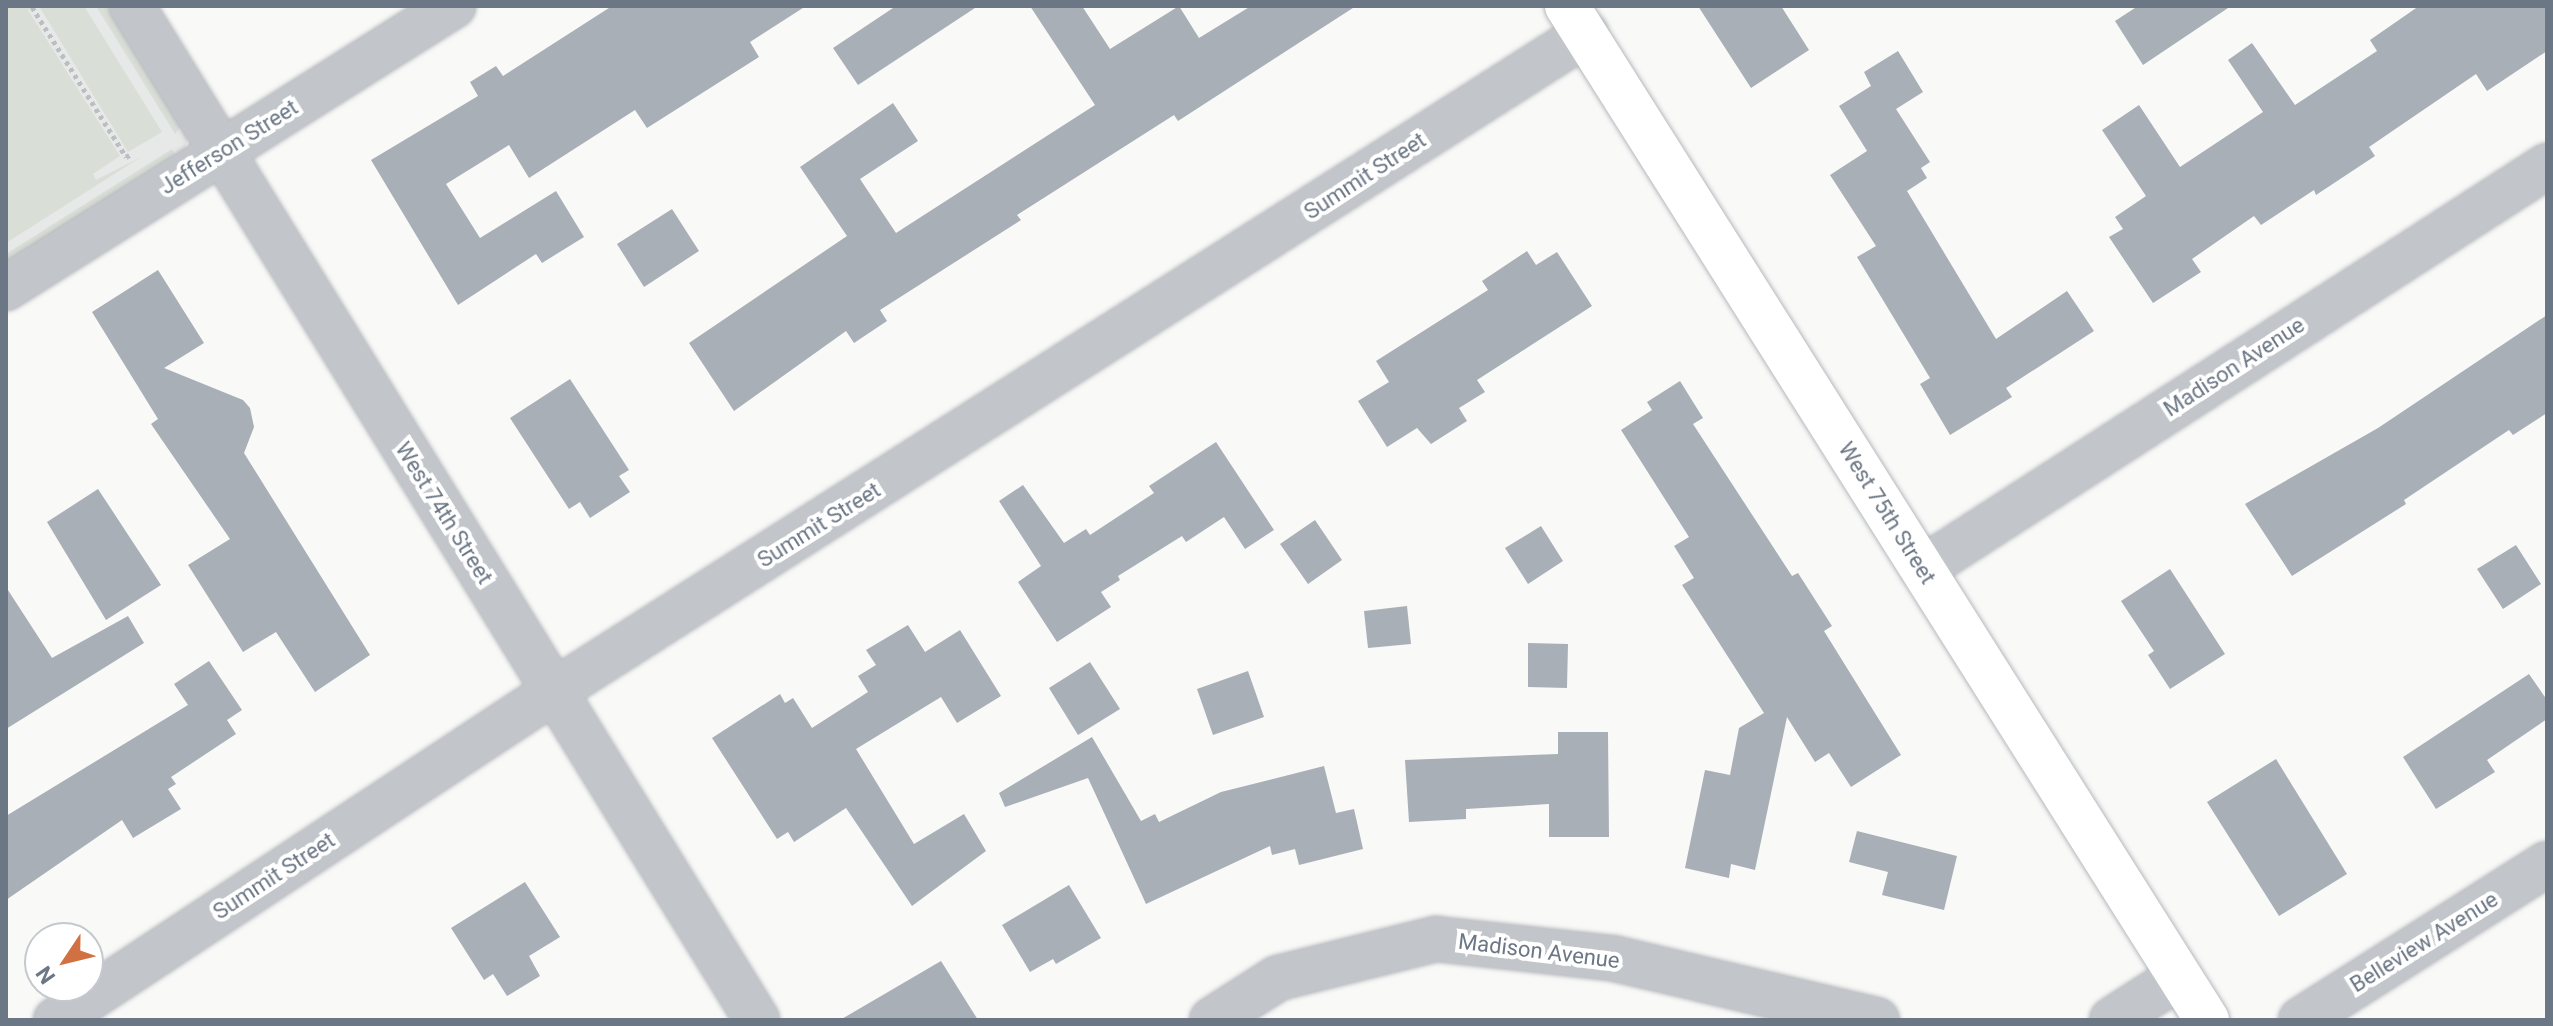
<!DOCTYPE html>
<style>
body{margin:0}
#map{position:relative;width:2553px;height:1026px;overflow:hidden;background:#f9f9f8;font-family:Roboto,sans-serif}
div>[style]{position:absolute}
.built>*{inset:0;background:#e7e8e8}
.green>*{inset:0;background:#d9ded7}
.building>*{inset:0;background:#a9afb6}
.path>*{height:5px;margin-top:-2.5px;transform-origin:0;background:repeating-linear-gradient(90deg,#bcbec1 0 4px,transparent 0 8px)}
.roads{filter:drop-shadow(0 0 2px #b6b9bd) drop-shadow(0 0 2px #b6b9bd)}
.minor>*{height:44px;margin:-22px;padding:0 22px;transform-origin:22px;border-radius:22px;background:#c2c5c9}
.major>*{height:44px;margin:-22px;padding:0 22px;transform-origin:22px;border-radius:22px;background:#fff}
span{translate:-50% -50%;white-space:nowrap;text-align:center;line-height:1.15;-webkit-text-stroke:8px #fff;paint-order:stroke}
.street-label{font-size:22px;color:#6c7785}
.frame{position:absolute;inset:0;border:8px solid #6c7785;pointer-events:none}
.north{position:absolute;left:24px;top:922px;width:80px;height:80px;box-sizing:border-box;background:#fff;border:2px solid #c4c9ce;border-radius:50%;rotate:235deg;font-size:22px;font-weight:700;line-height:32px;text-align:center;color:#6c7785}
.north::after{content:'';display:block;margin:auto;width:28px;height:36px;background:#d17141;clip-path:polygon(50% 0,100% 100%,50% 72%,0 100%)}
</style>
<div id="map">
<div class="built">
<div style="clip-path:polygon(6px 6px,109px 6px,188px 137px,185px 150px,6px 264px)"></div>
</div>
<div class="green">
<div style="clip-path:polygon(6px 6px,33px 6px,28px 10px,120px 156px,93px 174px,96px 180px,141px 157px,6px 243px)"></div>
<div style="clip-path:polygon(39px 6px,84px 6px,162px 132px,128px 152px)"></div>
<div style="clip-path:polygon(96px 6px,109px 6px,183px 123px,175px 134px)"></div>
<div style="clip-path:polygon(172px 149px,177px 161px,6px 264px,6px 254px)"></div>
</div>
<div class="building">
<div style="clip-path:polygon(612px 6px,806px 6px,750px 42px,759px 57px,647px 128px,635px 110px,529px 178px,509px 145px,446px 184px,480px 238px,556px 191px,584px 237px,542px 263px,536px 254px,458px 305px,371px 160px,478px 96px,470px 82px,496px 66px,503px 76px)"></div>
<div style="clip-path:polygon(896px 6px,978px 6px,858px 85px,833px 48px)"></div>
<div style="clip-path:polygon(1030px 6px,1082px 6px,1110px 49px,1179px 6px,1199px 38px,1251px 6px,1356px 6px,1178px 121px,1174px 115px,1017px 215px,1021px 220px,880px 310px,887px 321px,854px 343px,846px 331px,734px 411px,689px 343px,847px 236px,800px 167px,893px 103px,918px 141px,860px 179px,896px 233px,1095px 105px)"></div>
<div style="clip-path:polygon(1698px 6px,1781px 6px,1809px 50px,1751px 88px)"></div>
<div style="clip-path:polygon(2138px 6px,2231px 6px,2143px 65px,2115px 21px)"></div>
<div style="clip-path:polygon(2419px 6px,2547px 6px,2547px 51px,2487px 91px,2476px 74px,2369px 147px,2375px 156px,2316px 195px,2314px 190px,2261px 225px,2254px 216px,2192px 259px,2201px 272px,2153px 303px,2109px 237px,2123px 229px,2115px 217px,2146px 196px,2102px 130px,2139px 105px,2180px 167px,2263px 112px,2228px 60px,2252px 43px,2295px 105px,2377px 51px,2370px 40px)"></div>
<div style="clip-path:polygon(1898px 51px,1923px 92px,1896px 109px,1930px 162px,1921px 168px,1927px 178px,1907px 191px,1996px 339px,2067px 291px,2094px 331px,2006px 388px,2012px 397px,1950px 435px,1920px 384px,1930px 378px,1857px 257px,1876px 246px,1830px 175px,1867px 151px,1839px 106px,1871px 86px,1864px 72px)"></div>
<div style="clip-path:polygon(672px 209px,699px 251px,644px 287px,617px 244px)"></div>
<div style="clip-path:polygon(1527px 251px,1536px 265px,1557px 252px,1592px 306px,1477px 380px,1485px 392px,1459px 408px,1467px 421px,1431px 444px,1417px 428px,1387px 447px,1358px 401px,1389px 382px,1376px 361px,1488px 290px,1482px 281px)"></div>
<div style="clip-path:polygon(158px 270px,204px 343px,164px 368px,243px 400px,250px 408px,254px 427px,244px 453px,370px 655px,315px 692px,276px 632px,243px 652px,188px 565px,230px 539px,151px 424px,158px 419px,92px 312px)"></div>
<div style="clip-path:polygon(2547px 315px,2547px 413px,2513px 435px,2509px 430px,2404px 500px,2406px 504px,2292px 576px,2245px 504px,2378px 428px)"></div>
<div style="clip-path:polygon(570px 379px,629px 470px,619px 476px,630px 492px,590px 518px,580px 502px,569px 509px,510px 418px)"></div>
<div style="clip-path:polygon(1680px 381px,1703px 418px,1693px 424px,1792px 576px,1798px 573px,1832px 626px,1824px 631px,1901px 755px,1851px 787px,1829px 753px,1815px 762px,1787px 717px,1755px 870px,1731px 864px,1729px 878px,1685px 868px,1705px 770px,1730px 775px,1739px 728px,1764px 713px,1682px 585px,1694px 578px,1674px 546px,1689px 537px,1621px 430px,1652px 410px,1647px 402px)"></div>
<div style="clip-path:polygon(1216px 442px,1274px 530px,1245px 549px,1224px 517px,1186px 542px,1182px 536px,1118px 576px,1120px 580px,1101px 592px,1111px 607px,1057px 642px,1018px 582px,1041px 566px,999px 501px,1023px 485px,1064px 543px,1086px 529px,1090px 535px,1154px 493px,1149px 486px)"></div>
<div style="clip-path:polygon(98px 489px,161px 585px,106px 620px,47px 522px)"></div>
<div style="clip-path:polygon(1315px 520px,1342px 560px,1308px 584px,1280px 544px)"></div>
<div style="clip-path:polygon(1541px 526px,1563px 561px,1528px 584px,1505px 548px)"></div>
<div style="clip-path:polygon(2516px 545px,2541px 584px,2503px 609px,2477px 569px)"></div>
<div style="clip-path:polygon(2170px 569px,2225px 654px,2170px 689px,2148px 655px,2154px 651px,2121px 601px)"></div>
<div style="clip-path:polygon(6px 587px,52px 658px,128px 616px,144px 643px,6px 729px)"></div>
<div style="clip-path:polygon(1407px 606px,1411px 644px,1368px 648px,1364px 611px)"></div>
<div style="clip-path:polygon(908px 625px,925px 652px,960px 630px,1001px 696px,957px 723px,941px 697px,856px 749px,914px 844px,964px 814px,986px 851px,912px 906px,846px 808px,794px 842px,788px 832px,777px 839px,712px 738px,780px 694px,785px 703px,793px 698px,812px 728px,868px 692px,858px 676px,876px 665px,866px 650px)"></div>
<div style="clip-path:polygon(1528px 643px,1568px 644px,1567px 688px,1528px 687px)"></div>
<div style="clip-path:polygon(209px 661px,242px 710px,227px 720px,236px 734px,171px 777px,176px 784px,168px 789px,181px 809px,133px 838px,122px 820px,6px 900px,6px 816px,188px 705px,174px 684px)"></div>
<div style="clip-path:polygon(1090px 662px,1120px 709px,1078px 735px,1049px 688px)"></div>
<div style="clip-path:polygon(1248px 671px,1264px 717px,1213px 735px,1197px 689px)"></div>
<div style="clip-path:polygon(2529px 674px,2547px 700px,2547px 719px,2487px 760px,2495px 772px,2436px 809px,2403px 757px)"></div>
<div style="clip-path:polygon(1558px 732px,1608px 732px,1609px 837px,1549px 837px,1549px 804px,1466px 809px,1466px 819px,1409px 822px,1405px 760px,1558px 754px)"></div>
<div style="clip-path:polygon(1092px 737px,1141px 821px,1155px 814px,1159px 822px,1221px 792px,1324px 766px,1336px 813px,1354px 809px,1363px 849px,1299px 865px,1295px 849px,1272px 855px,1270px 846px,1146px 904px,1088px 778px,1005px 807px,999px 793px)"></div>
<div style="clip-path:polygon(2276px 759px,2347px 874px,2279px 916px,2207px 802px)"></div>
<div style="clip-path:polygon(1857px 831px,1957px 856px,1944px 910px,1882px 895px,1888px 872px,1849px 862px)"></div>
<div style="clip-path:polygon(525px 882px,560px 937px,529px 956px,540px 976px,507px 996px,493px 974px,484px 980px,451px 928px)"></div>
<div style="clip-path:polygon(1069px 885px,1101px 938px,1056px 964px,1053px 959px,1030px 972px,1002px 925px)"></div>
<div style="clip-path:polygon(941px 961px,978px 1020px,840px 1020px)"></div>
</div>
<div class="path">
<div style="left:32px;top:7px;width:177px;rotate:57.9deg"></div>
<div style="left:126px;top:157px;width:6px;rotate:-31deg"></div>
</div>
<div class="roads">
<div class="minor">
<div style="left:132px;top:6px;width:1191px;rotate:58.35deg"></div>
<div style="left:6px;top:288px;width:529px;rotate:-32.25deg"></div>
<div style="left:1922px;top:569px;width:744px;rotate:-32.81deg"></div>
<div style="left:56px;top:1020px;width:595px;rotate:-33.42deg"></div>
<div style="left:553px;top:692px;width:1225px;rotate:-32.5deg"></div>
<div style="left:1212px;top:1020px;width:78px;rotate:-32.5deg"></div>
<div style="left:1278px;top:978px;width:163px;rotate:-13.9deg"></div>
<div style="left:1436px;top:939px;width:177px;rotate:6.2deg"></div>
<div style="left:1612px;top:958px;width:272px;rotate:13.2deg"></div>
<div style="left:2112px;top:1020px;width:80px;rotate:-32.7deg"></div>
<div style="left:2301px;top:1020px;width:291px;rotate:-32.4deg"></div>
</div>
<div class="major">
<div style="left:1567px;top:6px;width:1199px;rotate:57.74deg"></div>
</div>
</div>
<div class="street-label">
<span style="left:229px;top:147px;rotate:-32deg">Jefferson Street</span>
<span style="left:1365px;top:176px;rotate:-33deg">Summit Street</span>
<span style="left:2234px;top:367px;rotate:-33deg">Madison Avenue</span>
<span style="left:444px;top:513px;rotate:58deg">West 74th Street</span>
<span style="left:1887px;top:513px;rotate:58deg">West 75th Street</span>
<span style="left:819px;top:525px;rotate:-32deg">Summit Street</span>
<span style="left:274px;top:876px;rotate:-33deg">Summit Street</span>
<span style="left:2424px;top:942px;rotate:-32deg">Belleview Avenue</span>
<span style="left:1539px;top:951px;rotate:7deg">Madison Avenue</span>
</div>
<div class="frame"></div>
<div class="north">N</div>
</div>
